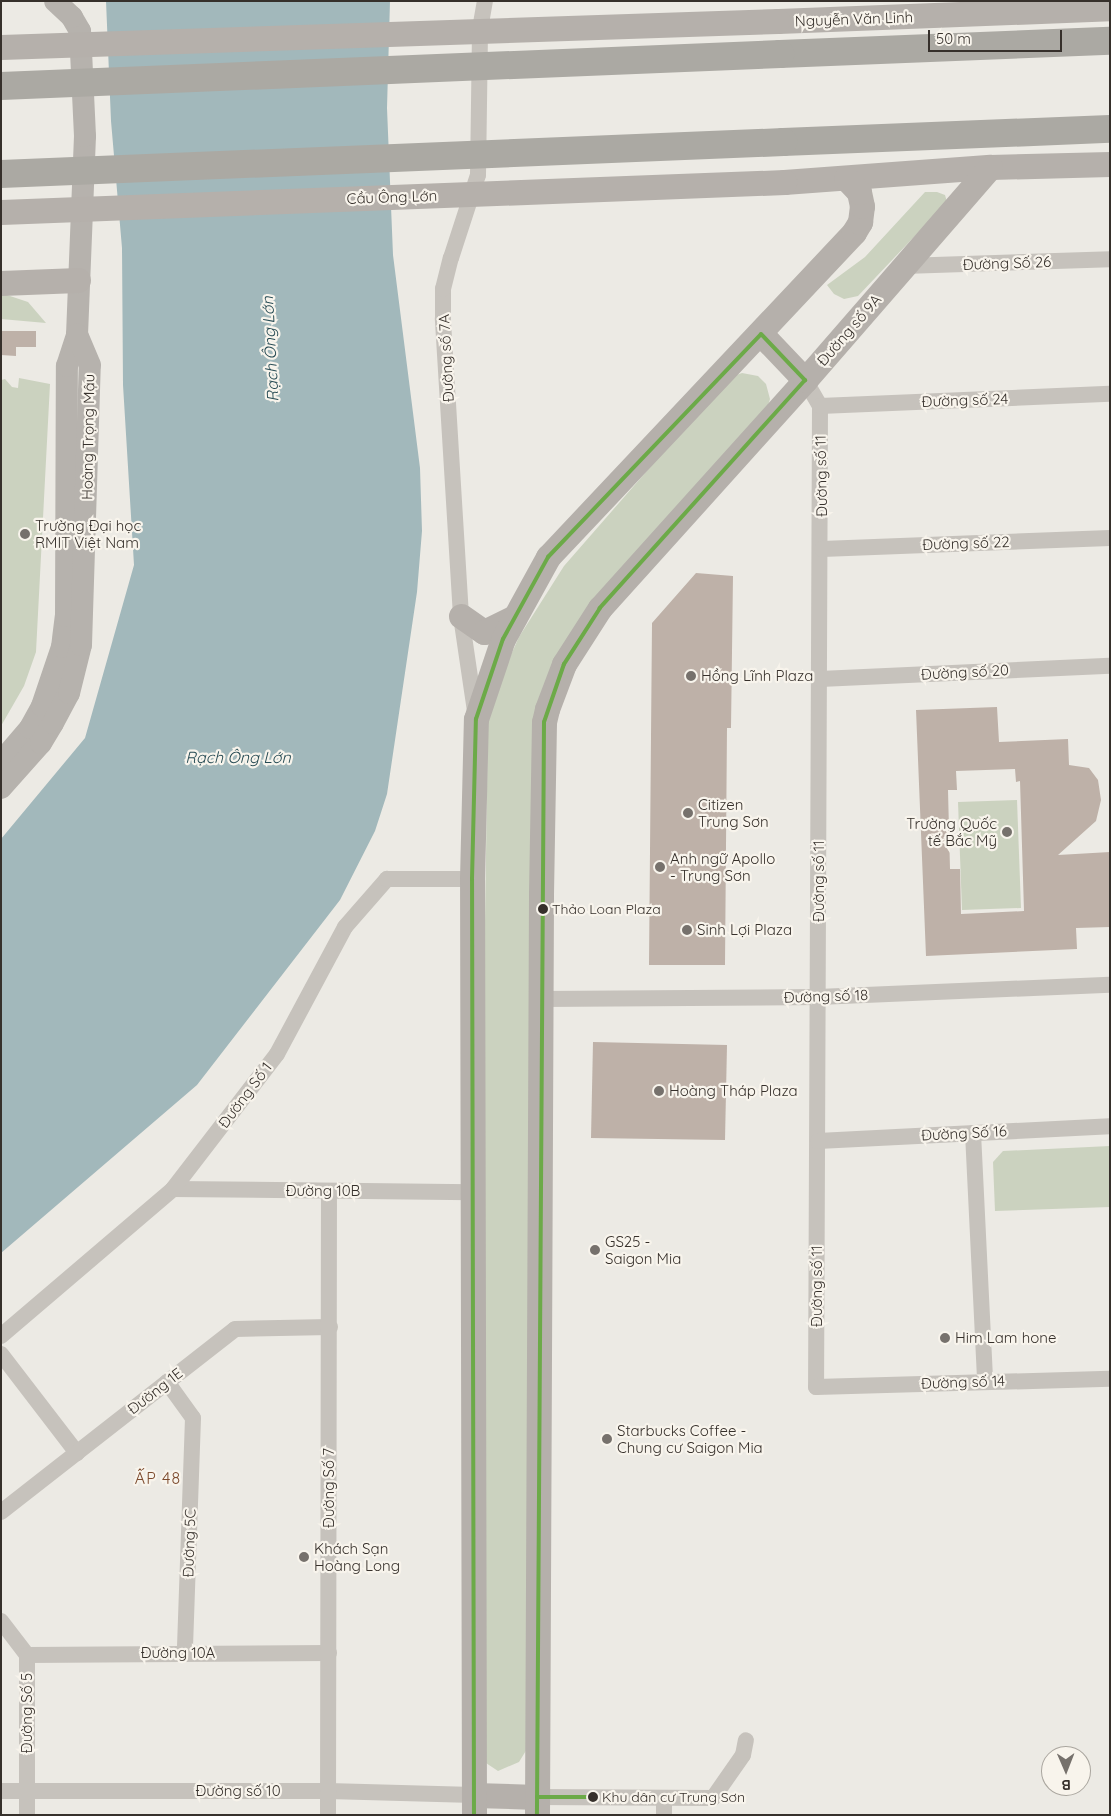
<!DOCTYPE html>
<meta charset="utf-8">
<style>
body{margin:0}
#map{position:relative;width:1111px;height:1816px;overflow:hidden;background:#eceae4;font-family:Quicksand,sans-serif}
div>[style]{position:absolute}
.green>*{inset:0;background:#cbd2bf}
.water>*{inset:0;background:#a2b8bb}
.building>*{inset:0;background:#beb1a8}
.street>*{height:16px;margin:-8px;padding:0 8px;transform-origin:8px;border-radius:8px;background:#c6c2bc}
.secondary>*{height:22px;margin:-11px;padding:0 11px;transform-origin:11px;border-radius:11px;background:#b6b2ad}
.primary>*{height:25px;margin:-12.5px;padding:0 12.5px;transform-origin:12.5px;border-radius:12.5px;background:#b5b0ab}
.highway>*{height:28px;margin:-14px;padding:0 14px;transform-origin:14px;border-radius:14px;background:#aba9a3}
.primary-bridge>*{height:25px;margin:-12.5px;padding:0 12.5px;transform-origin:12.5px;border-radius:12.5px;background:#b5b0ab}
.highway-bridge>*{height:28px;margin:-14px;padding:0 14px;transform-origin:14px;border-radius:14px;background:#aba9a3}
.bus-1>*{height:4px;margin:-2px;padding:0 2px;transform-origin:2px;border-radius:2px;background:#6caa48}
.dots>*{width:14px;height:14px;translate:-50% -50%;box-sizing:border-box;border:2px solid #f8f4ec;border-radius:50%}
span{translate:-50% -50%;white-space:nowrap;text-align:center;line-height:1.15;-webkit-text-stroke:4.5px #f8f4ec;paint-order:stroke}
.bus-label{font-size:14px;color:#36302b}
.left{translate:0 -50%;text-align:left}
.street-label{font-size:15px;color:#36302b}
.poi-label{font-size:15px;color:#36302b}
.right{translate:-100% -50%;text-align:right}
.water-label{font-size:16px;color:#254a53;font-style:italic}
.neighbourhood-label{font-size:16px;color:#7c4a2d;letter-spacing:1px}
.frame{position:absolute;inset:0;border:2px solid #36302b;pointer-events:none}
.north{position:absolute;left:1041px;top:1746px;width:50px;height:50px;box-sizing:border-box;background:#f8f4ec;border:1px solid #aaa69f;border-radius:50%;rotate:179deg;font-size:14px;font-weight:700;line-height:20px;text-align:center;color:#36302b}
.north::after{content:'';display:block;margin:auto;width:18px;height:22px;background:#76716c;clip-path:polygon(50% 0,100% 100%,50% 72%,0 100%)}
.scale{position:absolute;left:928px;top:30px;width:134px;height:22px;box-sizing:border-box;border:2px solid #36302b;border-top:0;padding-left:6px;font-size:15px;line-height:18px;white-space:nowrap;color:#36302b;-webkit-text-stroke:4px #f8f4ec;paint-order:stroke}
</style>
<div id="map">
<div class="green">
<div style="clip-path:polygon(925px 192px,937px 192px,945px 195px,947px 202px,858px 296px,844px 299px,834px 294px,827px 285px,865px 257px)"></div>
<div style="clip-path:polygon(1px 293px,28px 302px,46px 323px,1px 319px)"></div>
<div style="clip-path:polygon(742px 373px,758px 376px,766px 384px,770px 399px,767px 409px,552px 669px,527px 1749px,519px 1762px,498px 1771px,480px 1759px,479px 1326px,488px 721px,500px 679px,519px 637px,564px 566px,728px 378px)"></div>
<div style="clip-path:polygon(19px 378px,50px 384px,36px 652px,24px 686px,1px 726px,1px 380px,5px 379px,12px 387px,18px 388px)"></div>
<div style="clip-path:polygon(1017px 800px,1021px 908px,962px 910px,958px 802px)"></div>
<div style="clip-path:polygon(1110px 1146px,1110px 1207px,995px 1211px,993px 1162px,1003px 1151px)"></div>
</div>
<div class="water">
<div style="clip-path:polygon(106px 1px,390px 1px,387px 108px,393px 255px,420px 468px,422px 531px,417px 592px,387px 794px,375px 831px,340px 900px,197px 1085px,1px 1253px,1px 839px,85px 738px,134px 565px,123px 385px,122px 248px,111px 121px)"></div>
</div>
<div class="building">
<div style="clip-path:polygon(1px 331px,36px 331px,36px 347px,16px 347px,16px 356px,1px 355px)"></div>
<div style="clip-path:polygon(696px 573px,733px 576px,731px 728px,727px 728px,725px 965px,649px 965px,652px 623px)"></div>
<div style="clip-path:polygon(evenodd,997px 707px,999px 742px,1068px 739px,1069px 765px,1089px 768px,1098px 780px,1101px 800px,1096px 821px,1058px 855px,1110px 852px,1110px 927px,1076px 928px,1077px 949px,926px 956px,916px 710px,997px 707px,1015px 769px,1016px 782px,1020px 781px,1024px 911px,961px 914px,960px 869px,950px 869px,948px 790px,957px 790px,956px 771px,1015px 769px)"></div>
<div style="clip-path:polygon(593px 1042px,727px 1045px,725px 1140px,591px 1138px)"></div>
</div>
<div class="street">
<div style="left:904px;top:266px;width:206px;rotate:-1.9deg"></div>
<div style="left:805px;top:380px;width:30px;rotate:60deg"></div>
<div style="left:820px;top:406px;width:981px;rotate:90.23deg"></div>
<div style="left:816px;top:1387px;width:294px;rotate:-1.6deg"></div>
<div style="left:820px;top:406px;width:290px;rotate:-2.4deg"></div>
<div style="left:822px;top:549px;width:288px;rotate:-2.2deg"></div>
<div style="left:820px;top:679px;width:290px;rotate:-2.6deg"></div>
<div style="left:475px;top:711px;width:96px;rotate:-98.4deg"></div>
<div style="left:461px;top:616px;width:298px;rotate:-93.5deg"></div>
<div style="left:443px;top:319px;width:30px;rotate:-90deg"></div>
<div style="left:443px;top:289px;width:32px;rotate:-76deg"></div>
<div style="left:451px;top:258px;width:87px;rotate:-72deg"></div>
<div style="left:478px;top:175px;width:146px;rotate:-89.2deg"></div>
<div style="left:480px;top:29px;width:28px;rotate:-80deg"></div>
<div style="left:542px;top:999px;width:276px;rotate:-0.4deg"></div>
<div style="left:818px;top:997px;width:292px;rotate:-2.4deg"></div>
<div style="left:973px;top:1133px;width:249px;rotate:87.2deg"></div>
<div style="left:818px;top:1141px;width:292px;rotate:-2.9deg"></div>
<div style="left:173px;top:1189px;width:300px;rotate:0.6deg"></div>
<div style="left:1px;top:1336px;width:226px;rotate:-40.5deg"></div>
<div style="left:173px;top:1189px;width:170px;rotate:-52.4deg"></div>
<div style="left:277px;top:1054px;width:144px;rotate:-61.8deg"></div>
<div style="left:345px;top:927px;width:64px;rotate:-48.8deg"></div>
<div style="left:387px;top:879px;width:85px"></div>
<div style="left:1px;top:1354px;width:125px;rotate:52.5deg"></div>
<div style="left:167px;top:1382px;width:44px;rotate:54.2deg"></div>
<div style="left:193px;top:1418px;width:234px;rotate:92deg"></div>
<div style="left:1px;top:1512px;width:297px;rotate:-38deg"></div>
<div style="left:235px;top:1329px;width:95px;rotate:-1.2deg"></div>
<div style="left:1px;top:1621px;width:43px;rotate:52.6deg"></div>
<div style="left:27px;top:1655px;width:160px;rotate:90deg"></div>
<div style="left:27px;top:1655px;width:302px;rotate:-0.4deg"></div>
<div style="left:1px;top:1791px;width:327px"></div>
<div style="left:328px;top:1791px;width:146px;rotate:1.6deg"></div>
<div style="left:537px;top:1797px;width:176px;rotate:0.3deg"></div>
<div style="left:713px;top:1798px;width:52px;rotate:-55.1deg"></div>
<div style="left:743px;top:1755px;width:15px;rotate:-79deg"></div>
<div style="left:328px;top:1815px;width:624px;rotate:-89.91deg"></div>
<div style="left:664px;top:1815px;width:17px;rotate:-90deg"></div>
</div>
<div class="secondary">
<div style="left:1px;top:762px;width:45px;rotate:-49.5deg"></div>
<div style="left:30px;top:728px;width:25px;rotate:-61deg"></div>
<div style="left:42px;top:706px;width:62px;rotate:-71.3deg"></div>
<div style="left:62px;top:647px;width:31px;rotate:-83deg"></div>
<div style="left:66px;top:616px;width:250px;rotate:-89.8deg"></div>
<div style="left:67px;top:366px;width:33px;rotate:-72deg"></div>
<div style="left:77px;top:335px;width:199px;rotate:-87.7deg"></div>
<div style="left:85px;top:136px;width:105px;rotate:-92.7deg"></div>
<div style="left:80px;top:31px;width:16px;rotate:-120deg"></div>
<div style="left:72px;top:17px;width:23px;rotate:-137deg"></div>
<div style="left:1px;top:788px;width:60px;rotate:-48.4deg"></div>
<div style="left:41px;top:743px;width:23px;rotate:-59deg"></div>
<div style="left:53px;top:723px;width:34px;rotate:-62deg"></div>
<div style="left:69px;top:693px;width:49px;rotate:-76deg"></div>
<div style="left:81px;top:645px;width:280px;rotate:-88.2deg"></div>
<div style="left:90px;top:365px;width:33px;rotate:-113deg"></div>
</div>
<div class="primary">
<div style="left:778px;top:21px;width:332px;rotate:-2.2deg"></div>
<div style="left:784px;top:182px;width:207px;rotate:-4.2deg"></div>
<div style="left:990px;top:167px;width:120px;rotate:-1.4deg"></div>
<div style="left:1px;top:283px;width:77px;rotate:-2.2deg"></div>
<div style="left:761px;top:334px;width:64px;rotate:46.3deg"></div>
<div style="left:461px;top:616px;width:28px;rotate:35deg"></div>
<div style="left:484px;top:632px;width:34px;rotate:-26deg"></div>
<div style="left:474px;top:1795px;width:63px;rotate:1.8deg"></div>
<div style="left:474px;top:1815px;width:936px;rotate:-90.12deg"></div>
<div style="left:472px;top:879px;width:160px;rotate:-88.6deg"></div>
<div style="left:476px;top:719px;width:84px;rotate:-71.4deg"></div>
<div style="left:503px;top:639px;width:94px;rotate:-61.2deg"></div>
<div style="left:548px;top:557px;width:446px;rotate:-46.7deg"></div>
<div style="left:854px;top:232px;width:12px;rotate:-59deg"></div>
<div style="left:860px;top:222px;width:16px;rotate:-83deg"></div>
<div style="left:862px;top:206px;width:14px;rotate:-102deg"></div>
<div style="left:859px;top:192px;width:19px;rotate:-133deg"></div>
<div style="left:537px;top:1815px;width:921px;rotate:-89.75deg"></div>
<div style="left:541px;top:894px;width:172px;rotate:-89deg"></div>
<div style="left:544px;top:722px;width:13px;rotate:-77deg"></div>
<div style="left:547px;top:709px;width:48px;rotate:-69.3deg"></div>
<div style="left:564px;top:664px;width:67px;rotate:-57.3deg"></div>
<div style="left:600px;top:608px;width:307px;rotate:-48deg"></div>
<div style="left:805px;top:380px;width:282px;rotate:-49deg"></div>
</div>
<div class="highway">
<div style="left:780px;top:54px;width:330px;rotate:-2.3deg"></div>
<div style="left:783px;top:142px;width:327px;rotate:-2.3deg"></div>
</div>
<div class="primary-bridge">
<div style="left:1px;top:47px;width:777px;rotate:-1.92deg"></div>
<div style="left:1px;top:212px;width:784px;rotate:-2.19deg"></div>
</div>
<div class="highway-bridge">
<div style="left:1px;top:86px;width:780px;rotate:-2.35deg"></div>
<div style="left:1px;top:174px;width:783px;rotate:-2.34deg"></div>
</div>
<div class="bus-1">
<div style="left:537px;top:1797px;width:57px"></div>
<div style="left:474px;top:1815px;width:936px;rotate:-90.12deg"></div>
<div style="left:472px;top:879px;width:160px;rotate:-88.6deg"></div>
<div style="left:476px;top:719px;width:84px;rotate:-71.4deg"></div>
<div style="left:503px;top:639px;width:94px;rotate:-61.2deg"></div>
<div style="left:548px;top:557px;width:308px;rotate:-46.3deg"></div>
<div style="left:761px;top:334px;width:64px;rotate:46.3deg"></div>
<div style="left:805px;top:380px;width:307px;rotate:132deg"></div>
<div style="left:600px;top:608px;width:67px;rotate:122.7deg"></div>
<div style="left:564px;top:664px;width:61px;rotate:109deg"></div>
<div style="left:544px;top:722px;width:1093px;rotate:90.37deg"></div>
</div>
<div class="dots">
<div style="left:25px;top:534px;background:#76716c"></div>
<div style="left:691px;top:676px;background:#76716c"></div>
<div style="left:688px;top:813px;background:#76716c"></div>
<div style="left:1007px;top:832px;background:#76716c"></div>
<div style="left:660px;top:867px;background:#76716c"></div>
<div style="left:543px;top:909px;background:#36302b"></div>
<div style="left:687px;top:930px;background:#76716c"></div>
<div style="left:659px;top:1091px;background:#76716c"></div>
<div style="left:595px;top:1250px;background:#76716c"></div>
<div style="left:945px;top:1338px;background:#76716c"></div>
<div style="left:607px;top:1439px;background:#76716c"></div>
<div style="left:304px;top:1557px;background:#76716c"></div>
<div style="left:593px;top:1797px;background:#36302b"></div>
</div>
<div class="bus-label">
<span class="left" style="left:552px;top:909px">Thảo Loan Plaza</span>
<span class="left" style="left:602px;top:1797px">Khu dân cư Trung Sơn</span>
</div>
<div class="street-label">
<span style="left:854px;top:19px;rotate:-2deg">Nguyễn Văn Linh</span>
<span style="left:392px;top:197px;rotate:-2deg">Cầu Ông Lớn</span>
<span style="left:1007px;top:263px;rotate:-2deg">Đường Số 26</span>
<span style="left:849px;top:330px;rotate:-49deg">Đường số 9A</span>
<span style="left:446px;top:358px;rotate:-93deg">Đường số 7A</span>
<span style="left:965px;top:400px;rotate:-2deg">Đường số 24</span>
<span style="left:88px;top:437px;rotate:-89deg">Hoàng Trọng Mậu</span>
<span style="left:821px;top:476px;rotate:-91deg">Đường số 11</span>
<span style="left:966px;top:543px;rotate:-2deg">Đường số 22</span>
<span style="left:965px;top:672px;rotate:-3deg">Đường số 20</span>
<span style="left:819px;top:881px;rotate:-90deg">Đường số 11</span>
<span style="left:826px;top:996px;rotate:-2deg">Đường số 18</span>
<span style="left:245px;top:1095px;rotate:-53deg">Đường Số 1</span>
<span style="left:964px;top:1133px;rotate:-3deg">Đường Số 16</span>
<span style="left:323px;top:1191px">Đường 10B</span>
<span style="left:817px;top:1286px;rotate:-90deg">Đường số 11</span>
<span style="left:963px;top:1382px;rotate:-2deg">Đường số 14</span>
<span style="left:155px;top:1391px;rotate:-38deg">Đường 1E</span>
<span style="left:329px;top:1488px;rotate:-90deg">Đường Số 7</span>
<span style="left:189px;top:1543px;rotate:-88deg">Đường 5C</span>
<span style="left:178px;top:1653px">Đường 10A</span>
<span style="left:27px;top:1713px;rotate:-90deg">Đường Số 5</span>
<span style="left:238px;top:1791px">Đường số 10</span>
</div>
<div class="poi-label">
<span class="left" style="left:35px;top:534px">Trường Đại học<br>RMIT Việt Nam</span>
<span class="left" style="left:701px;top:676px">Hồng Lĩnh Plaza</span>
<span class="left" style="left:698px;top:813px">Citizen<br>Trung Sơn</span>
<span class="right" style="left:997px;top:832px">Trường Quốc<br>tế Bắc Mỹ</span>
<span class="left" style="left:670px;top:867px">Anh ngữ Apollo<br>- Trung Sơn</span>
<span class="left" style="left:697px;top:930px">Sinh Lợi Plaza</span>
<span class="left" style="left:669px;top:1091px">Hoàng Tháp Plaza</span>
<span class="left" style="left:605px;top:1250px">GS25 -<br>Saigon Mia</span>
<span class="left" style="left:955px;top:1338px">Him Lam hone</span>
<span class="left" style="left:617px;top:1439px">Starbucks Coffee -<br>Chung cư Saigon Mia</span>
<span class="left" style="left:314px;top:1557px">Khách Sạn<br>Hoàng Long</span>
</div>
<div class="water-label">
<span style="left:270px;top:349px;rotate:-93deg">Rạch Ông Lớn</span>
<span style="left:238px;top:757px">Rạch Ông Lớn</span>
</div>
<div class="neighbourhood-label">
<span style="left:158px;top:1478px">ẤP 48</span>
</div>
<div class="frame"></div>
<div class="north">B</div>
<div class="scale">50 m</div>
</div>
